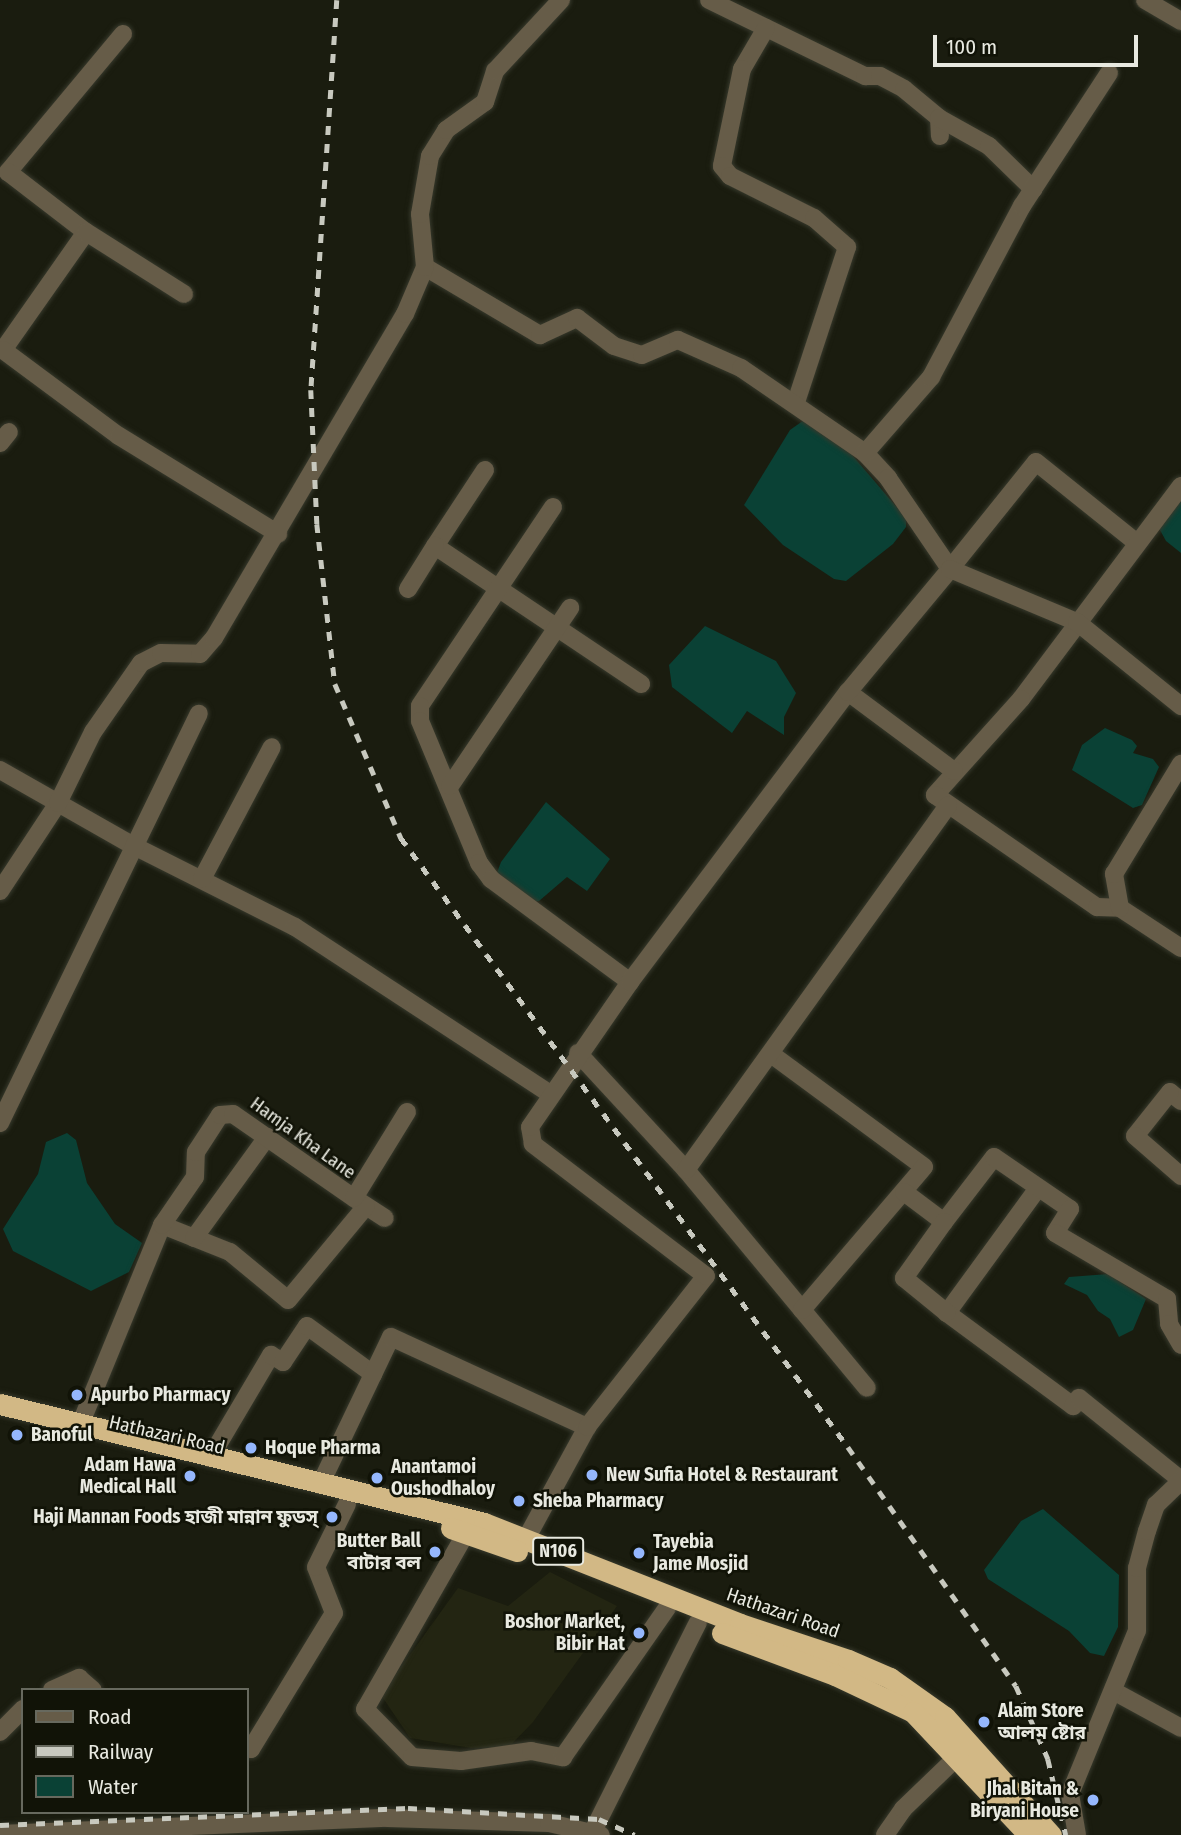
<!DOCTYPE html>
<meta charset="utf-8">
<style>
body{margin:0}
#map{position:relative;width:1181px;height:1835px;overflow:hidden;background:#1a1c0f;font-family:"Fira Sans Condensed","Noto Sans Bengali",sans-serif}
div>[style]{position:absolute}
.built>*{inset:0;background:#232512}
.water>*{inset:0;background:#0a4135}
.roads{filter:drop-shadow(0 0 2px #37392c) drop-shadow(0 0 2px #37392c)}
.minor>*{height:18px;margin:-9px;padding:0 9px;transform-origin:9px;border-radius:9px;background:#665c48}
.highway>*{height:21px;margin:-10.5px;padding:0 10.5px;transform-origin:10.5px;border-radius:10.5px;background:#d2b885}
.rail>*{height:4.5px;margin-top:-2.25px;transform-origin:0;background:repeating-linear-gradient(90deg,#c8c9bf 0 9px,transparent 0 18px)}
.dots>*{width:19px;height:19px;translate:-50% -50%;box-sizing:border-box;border:4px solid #111307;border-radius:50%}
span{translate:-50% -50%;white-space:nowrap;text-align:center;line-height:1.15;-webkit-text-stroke:5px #111307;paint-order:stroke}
.shield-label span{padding:2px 5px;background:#111307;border:2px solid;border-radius:5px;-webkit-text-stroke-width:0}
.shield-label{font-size:18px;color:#e8e9e0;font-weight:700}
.street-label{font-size:19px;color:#e8e9e0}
.poi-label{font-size:19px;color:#e8e9e0;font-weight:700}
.left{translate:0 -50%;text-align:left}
.right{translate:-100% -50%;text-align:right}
.legend{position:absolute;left:21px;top:1688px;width:228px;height:126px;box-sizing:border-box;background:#111307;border:2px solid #67695e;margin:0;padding:9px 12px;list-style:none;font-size:21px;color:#e8e9e0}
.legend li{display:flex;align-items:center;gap:14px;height:35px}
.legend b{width:35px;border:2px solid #67695e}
.scale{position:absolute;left:933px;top:35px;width:205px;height:32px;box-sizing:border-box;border:4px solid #e8e9e0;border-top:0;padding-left:9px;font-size:21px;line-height:24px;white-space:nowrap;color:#e8e9e0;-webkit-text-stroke:5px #111307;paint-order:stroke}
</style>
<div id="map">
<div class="built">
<div style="clip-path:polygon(550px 1572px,617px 1606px,533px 1722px,509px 1747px,471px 1748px,410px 1738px,381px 1695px,458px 1588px,508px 1606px)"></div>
</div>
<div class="water">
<div style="clip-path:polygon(804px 420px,847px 449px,906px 518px,906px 527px,893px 544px,846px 581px,834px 579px,783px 545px,744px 505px,790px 430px)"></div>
<div style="clip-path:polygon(1181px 493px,1181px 553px,1166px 541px,1155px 521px)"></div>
<div style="clip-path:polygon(705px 626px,776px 661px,796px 693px,784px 717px,784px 735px,747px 711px,732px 733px,672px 687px,669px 665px)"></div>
<div style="clip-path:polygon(1105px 728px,1132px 740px,1137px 746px,1133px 753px,1153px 759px,1159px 767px,1142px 805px,1133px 808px,1072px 770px,1082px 745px)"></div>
<div style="clip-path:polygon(546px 802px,610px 859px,587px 891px,567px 877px,539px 901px,526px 903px,495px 878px,501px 862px)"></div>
<div style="clip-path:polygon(67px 1133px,76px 1140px,87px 1183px,115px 1224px,142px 1243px,129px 1272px,91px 1291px,13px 1251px,3px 1229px,38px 1174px,46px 1142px)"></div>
<div style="clip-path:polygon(1108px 1274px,1146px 1299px,1133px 1330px,1119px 1337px,1110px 1319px,1098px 1311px,1087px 1295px,1064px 1284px,1069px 1277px)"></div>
<div style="clip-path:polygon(1043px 1509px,1119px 1575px,1118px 1627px,1104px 1656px,1090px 1653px,1069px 1631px,988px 1579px,984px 1570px,1021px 1521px)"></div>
</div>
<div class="roads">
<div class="minor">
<div style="left:709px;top:0;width:174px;rotate:26deg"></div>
<div style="left:865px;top:76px;width:15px"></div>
<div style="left:880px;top:76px;width:27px;rotate:28deg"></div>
<div style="left:904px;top:89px;width:45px;rotate:39.6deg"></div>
<div style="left:939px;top:118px;width:18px;rotate:87deg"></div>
<div style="left:1145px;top:0;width:42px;rotate:30.3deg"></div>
<div style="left:766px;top:28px;width:48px;rotate:120.3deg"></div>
<div style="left:742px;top:69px;width:99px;rotate:101.7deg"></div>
<div style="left:722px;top:166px;width:13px;rotate:51deg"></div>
<div style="left:730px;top:176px;width:94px;rotate:26.6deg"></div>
<div style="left:814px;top:218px;width:44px;rotate:41.3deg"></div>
<div style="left:847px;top:247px;width:163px;rotate:108.2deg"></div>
<div style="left:123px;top:34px;width:180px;rotate:129.8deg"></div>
<div style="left:8px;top:172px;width:98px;rotate:37.6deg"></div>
<div style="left:86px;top:232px;width:144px;rotate:125.1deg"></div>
<div style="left:3px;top:350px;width:144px;rotate:36.6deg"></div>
<div style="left:119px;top:436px;width:187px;rotate:31.6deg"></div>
<div style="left:939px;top:118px;width:57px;rotate:29.2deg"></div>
<div style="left:989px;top:146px;width:62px;rotate:44.3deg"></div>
<div style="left:86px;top:232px;width:116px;rotate:32.3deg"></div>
<div style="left:425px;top:267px;width:134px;rotate:30.6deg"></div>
<div style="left:540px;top:335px;width:41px;rotate:-24.7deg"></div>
<div style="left:577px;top:318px;width:46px;rotate:37.1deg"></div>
<div style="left:614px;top:346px;width:29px;rotate:18deg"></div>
<div style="left:642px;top:355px;width:39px;rotate:-23deg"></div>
<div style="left:678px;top:340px;width:69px;rotate:24deg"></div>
<div style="left:741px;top:368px;width:150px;rotate:34.4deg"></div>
<div style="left:865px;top:453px;width:34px;rotate:47deg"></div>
<div style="left:888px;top:478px;width:110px;rotate:55.7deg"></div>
<div style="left:950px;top:569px;width:137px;rotate:-51.2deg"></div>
<div style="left:1036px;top:462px;width:129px;rotate:38.7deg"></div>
<div style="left:0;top:443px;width:14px;rotate:-51deg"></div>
<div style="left:865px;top:453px;width:101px;rotate:-49deg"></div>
<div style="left:931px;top:377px;width:194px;rotate:-62deg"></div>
<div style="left:1022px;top:206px;width:159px;rotate:-56.8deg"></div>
<div style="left:485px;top:470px;width:91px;rotate:123.3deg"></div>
<div style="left:435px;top:546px;width:248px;rotate:33.8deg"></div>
<div style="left:1181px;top:486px;width:266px;rotate:126.9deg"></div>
<div style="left:1021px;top:699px;width:129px;rotate:131.9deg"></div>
<div style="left:935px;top:795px;width:197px;rotate:34.7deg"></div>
<div style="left:1097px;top:907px;width:23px;rotate:2deg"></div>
<div style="left:1120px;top:908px;width:73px;rotate:33.3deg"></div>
<div style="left:553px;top:507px;width:239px;rotate:123.8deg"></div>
<div style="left:420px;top:706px;width:15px;rotate:90deg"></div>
<div style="left:420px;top:721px;width:154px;rotate:67.4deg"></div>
<div style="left:479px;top:863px;width:20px;rotate:53deg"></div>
<div style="left:491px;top:879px;width:173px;rotate:36.5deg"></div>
<div style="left:408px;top:589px;width:51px;rotate:-57.9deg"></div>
<div style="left:848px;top:692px;width:132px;rotate:36.7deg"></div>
<div style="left:0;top:770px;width:154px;rotate:29.6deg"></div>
<div style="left:134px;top:846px;width:180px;rotate:26.7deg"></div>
<div style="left:295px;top:927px;width:303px;rotate:33.2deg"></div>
<div style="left:450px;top:786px;width:215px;rotate:-56deg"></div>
<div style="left:202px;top:879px;width:149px;rotate:-62.1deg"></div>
<div style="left:0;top:891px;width:105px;rotate:-56.6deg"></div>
<div style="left:58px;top:803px;width:79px;rotate:-63.8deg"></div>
<div style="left:93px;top:732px;width:84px;rotate:-55.2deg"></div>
<div style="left:141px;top:663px;width:22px;rotate:-27deg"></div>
<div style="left:161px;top:653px;width:39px;rotate:1deg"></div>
<div style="left:200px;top:654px;width:21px;rotate:-49deg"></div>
<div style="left:214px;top:638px;width:376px;rotate:-59.5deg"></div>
<div style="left:405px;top:314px;width:51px;rotate:-66.9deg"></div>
<div style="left:425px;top:267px;width:53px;rotate:-95.4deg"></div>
<div style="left:420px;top:214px;width:59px;rotate:-80.2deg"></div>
<div style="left:430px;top:156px;width:31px;rotate:-58deg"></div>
<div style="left:446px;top:130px;width:48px;rotate:-35.7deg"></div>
<div style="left:485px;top:102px;width:33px;rotate:-72deg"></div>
<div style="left:495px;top:71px;width:97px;rotate:-47.1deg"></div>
<div style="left:1120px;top:908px;width:35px;rotate:-100deg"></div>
<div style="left:1114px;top:874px;width:129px;rotate:-58.7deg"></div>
<div style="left:578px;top:1053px;width:159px;rotate:47.3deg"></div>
<div style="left:686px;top:1170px;width:283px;rotate:50.3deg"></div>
<div style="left:771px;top:1054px;width:190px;rotate:36.4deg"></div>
<div style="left:924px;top:1167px;width:188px;rotate:130.5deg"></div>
<div style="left:1181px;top:1101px;width:14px;rotate:-141deg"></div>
<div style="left:1170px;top:1092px;width:56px;rotate:128.5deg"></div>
<div style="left:1135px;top:1136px;width:61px;rotate:41deg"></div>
<div style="left:0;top:1123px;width:455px;rotate:-64.1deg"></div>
<div style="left:686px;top:1170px;width:449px;rotate:-54.3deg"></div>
<div style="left:1038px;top:1188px;width:155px;rotate:126.1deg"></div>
<div style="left:947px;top:1313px;width:157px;rotate:36.4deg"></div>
<div style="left:1073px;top:1406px;width:10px;rotate:-53deg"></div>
<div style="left:1079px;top:1398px;width:131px;rotate:38.8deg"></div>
<div style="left:904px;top:1192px;width:50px;rotate:36.9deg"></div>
<div style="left:944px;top:1222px;width:82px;rotate:-52.4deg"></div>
<div style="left:994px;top:1157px;width:92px;rotate:34.4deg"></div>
<div style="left:1070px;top:1209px;width:28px;rotate:122deg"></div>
<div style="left:1055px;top:1233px;width:130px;rotate:30.5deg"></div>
<div style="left:1167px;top:1299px;width:25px;rotate:85deg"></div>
<div style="left:1169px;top:1324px;width:24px;rotate:60deg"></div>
<div style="left:357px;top:1200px;width:33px;rotate:33deg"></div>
<div style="left:944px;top:1222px;width:69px;rotate:125.5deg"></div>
<div style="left:904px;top:1278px;width:55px;rotate:39.1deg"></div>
<div style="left:162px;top:1225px;width:73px;rotate:21.7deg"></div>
<div style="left:230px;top:1252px;width:75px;rotate:39.6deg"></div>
<div style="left:288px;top:1300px;width:122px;rotate:-50.3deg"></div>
<div style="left:194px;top:1238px;width:125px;rotate:-54.1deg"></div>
<div style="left:80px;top:1425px;width:216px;rotate:-67.7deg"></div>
<div style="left:162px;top:1225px;width:58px;rotate:-55.5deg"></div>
<div style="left:195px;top:1177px;width:25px;rotate:-88deg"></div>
<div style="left:196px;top:1152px;width:44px;rotate:-57deg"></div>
<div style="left:220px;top:1115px;width:13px;rotate:-4deg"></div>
<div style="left:233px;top:1114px;width:147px;rotate:34.8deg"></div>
<div style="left:354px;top:1198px;width:101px;rotate:-58.4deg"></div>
<div style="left:210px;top:1458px;width:120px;rotate:-59.4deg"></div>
<div style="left:271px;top:1355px;width:14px;rotate:30deg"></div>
<div style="left:283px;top:1362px;width:43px;rotate:-56.3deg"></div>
<div style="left:307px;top:1326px;width:82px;rotate:36deg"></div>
<div style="left:320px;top:1485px;width:164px;rotate:-64.4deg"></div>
<div style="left:391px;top:1337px;width:216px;rotate:24.7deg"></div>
<div style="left:466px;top:1533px;width:203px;rotate:119.8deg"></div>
<div style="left:365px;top:1709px;width:67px;rotate:45.6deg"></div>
<div style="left:412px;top:1757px;width:49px;rotate:4.7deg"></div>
<div style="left:461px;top:1761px;width:71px;rotate:-8.1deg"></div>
<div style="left:531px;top:1751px;width:33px;rotate:11deg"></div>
<div style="left:563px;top:1757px;width:182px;rotate:-55.1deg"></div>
<div style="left:526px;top:1539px;width:128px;rotate:-61.4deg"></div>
<div style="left:587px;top:1427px;width:192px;rotate:-51.8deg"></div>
<div style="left:706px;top:1276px;width:218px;rotate:-142.7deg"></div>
<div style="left:533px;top:1144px;width:17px;rotate:-100deg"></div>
<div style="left:530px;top:1127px;width:176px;rotate:-55.4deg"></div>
<div style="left:630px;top:982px;width:363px;rotate:-53.1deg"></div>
<div style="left:848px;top:692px;width:160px;rotate:-50.3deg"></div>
<div style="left:950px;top:569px;width:138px;rotate:22.7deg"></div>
<div style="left:1077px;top:622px;width:134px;rotate:38.9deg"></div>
<div style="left:52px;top:1690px;width:30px;rotate:-24deg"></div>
<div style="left:79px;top:1678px;width:18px;rotate:41deg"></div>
<div style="left:1115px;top:1692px;width:75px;rotate:28.6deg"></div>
<div style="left:0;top:1732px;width:33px;rotate:-45deg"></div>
<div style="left:247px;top:1746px;width:5px;rotate:37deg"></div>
<div style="left:251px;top:1749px;width:159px;rotate:-58.6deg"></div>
<div style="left:334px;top:1613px;width:49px;rotate:-111.4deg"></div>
<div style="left:316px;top:1567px;width:70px;rotate:-63.8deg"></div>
<div style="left:0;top:1834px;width:387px;rotate:-2.4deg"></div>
<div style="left:387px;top:1818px;width:162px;rotate:1.8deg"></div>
<div style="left:549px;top:1823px;width:53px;rotate:13deg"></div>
<div style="left:591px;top:1835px;width:238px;rotate:-63.3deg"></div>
<div style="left:885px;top:1835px;width:32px;rotate:-55deg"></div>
<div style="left:903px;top:1809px;width:75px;rotate:-43.9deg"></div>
<div style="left:1077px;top:1835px;width:42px;rotate:-99.7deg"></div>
<div style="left:1070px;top:1794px;width:176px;rotate:-67.7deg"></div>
<div style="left:1137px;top:1631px;width:63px;rotate:-90deg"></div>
<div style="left:1137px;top:1568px;width:38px;rotate:-75deg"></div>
<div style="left:1147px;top:1531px;width:28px;rotate:-71deg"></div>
<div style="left:1156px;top:1505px;width:35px;rotate:-44deg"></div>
</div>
<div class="highway">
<div style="left:0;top:1404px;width:498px;rotate:13.8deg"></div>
<div style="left:484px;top:1523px;width:275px;rotate:21.5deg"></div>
<div style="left:740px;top:1624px;width:114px;rotate:18.4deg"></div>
<div style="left:848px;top:1660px;width:46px;rotate:23.2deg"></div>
<div style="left:890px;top:1678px;width:67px;rotate:35.3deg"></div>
<div style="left:945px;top:1717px;width:159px;rotate:48.1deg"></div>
<div style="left:451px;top:1528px;width:70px;rotate:19.2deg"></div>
<div style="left:722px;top:1633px;width:121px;rotate:20.4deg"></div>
<div style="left:835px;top:1675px;width:86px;rotate:25.4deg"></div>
<div style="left:913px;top:1712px;width:169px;rotate:46.7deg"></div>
</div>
</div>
<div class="rail">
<div style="left:337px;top:0;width:391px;rotate:93.8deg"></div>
<div style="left:311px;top:390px;width:134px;rotate:87.4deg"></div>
<div style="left:317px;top:524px;width:161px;rotate:83.6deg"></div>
<div style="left:335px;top:684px;width:168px;rotate:66.8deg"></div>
<div style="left:401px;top:838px;width:755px;rotate:53.72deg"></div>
<div style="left:848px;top:1447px;width:292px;rotate:54.9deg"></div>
<div style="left:1016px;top:1686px;width:80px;rotate:66.3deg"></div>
<div style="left:1048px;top:1759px;width:78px;rotate:76.7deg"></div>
<div style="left:0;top:1825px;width:408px;rotate:-2.4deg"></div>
<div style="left:408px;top:1808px;width:191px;rotate:3.3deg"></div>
<div style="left:599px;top:1819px;width:39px;rotate:24deg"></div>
</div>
<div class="dots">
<div style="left:77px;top:1395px;background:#95b7fd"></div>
<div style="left:17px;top:1435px;background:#95b7fd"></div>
<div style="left:251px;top:1448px;background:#95b7fd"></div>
<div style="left:592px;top:1475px;background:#95b7fd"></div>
<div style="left:190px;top:1476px;background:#95b7fd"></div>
<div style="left:377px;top:1478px;background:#95b7fd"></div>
<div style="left:519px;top:1501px;background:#95b7fd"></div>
<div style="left:332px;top:1517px;background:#95b7fd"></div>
<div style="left:435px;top:1552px;background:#95b7fd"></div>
<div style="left:639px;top:1553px;background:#95b7fd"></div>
<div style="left:639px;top:1633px;background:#95b7fd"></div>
<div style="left:984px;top:1722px;background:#95b7fd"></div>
<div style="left:1093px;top:1800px;background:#95b7fd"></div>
</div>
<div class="shield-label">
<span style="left:558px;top:1551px">N106</span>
</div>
<div class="street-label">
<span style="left:303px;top:1138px;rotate:36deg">Hamja Kha Lane</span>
<span style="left:167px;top:1435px;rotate:13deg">Hathazari Road</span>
<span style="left:783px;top:1613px;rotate:19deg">Hathazari Road</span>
</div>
<div class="poi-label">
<span class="left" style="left:91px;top:1395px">Apurbo Pharmacy</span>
<span class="left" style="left:31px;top:1435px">Banoful</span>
<span class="left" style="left:265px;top:1448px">Hoque Pharma</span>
<span class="right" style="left:176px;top:1476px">Adam Hawa<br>Medical Hall</span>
<span class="left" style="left:391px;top:1478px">Anantamoi<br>Oushodhaloy</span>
<span class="left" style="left:606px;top:1475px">New Sufia Hotel &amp; Restaurant</span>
<span class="left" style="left:533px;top:1501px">Sheba Pharmacy</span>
<span class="right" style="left:318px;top:1517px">Haji Mannan Foods হাজী মান্নান ফুডস্</span>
<span class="right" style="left:421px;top:1552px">Butter Ball<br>বাটার বল</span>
<span class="left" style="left:653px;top:1553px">Tayebia<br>Jame Mosjid</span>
<span class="right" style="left:625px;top:1633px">Boshor Market,<br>Bibir Hat</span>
<span class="left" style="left:998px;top:1722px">Alam Store<br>আলম ষ্টোর</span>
<span class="right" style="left:1079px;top:1800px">Jhal Bitan &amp;<br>Biryani House</span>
</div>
<ul class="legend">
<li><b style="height:9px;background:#665c48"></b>Road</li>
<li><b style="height:9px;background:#c8c9bf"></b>Railway</li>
<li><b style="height:19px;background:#0a4135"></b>Water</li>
</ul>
<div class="scale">100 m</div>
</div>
